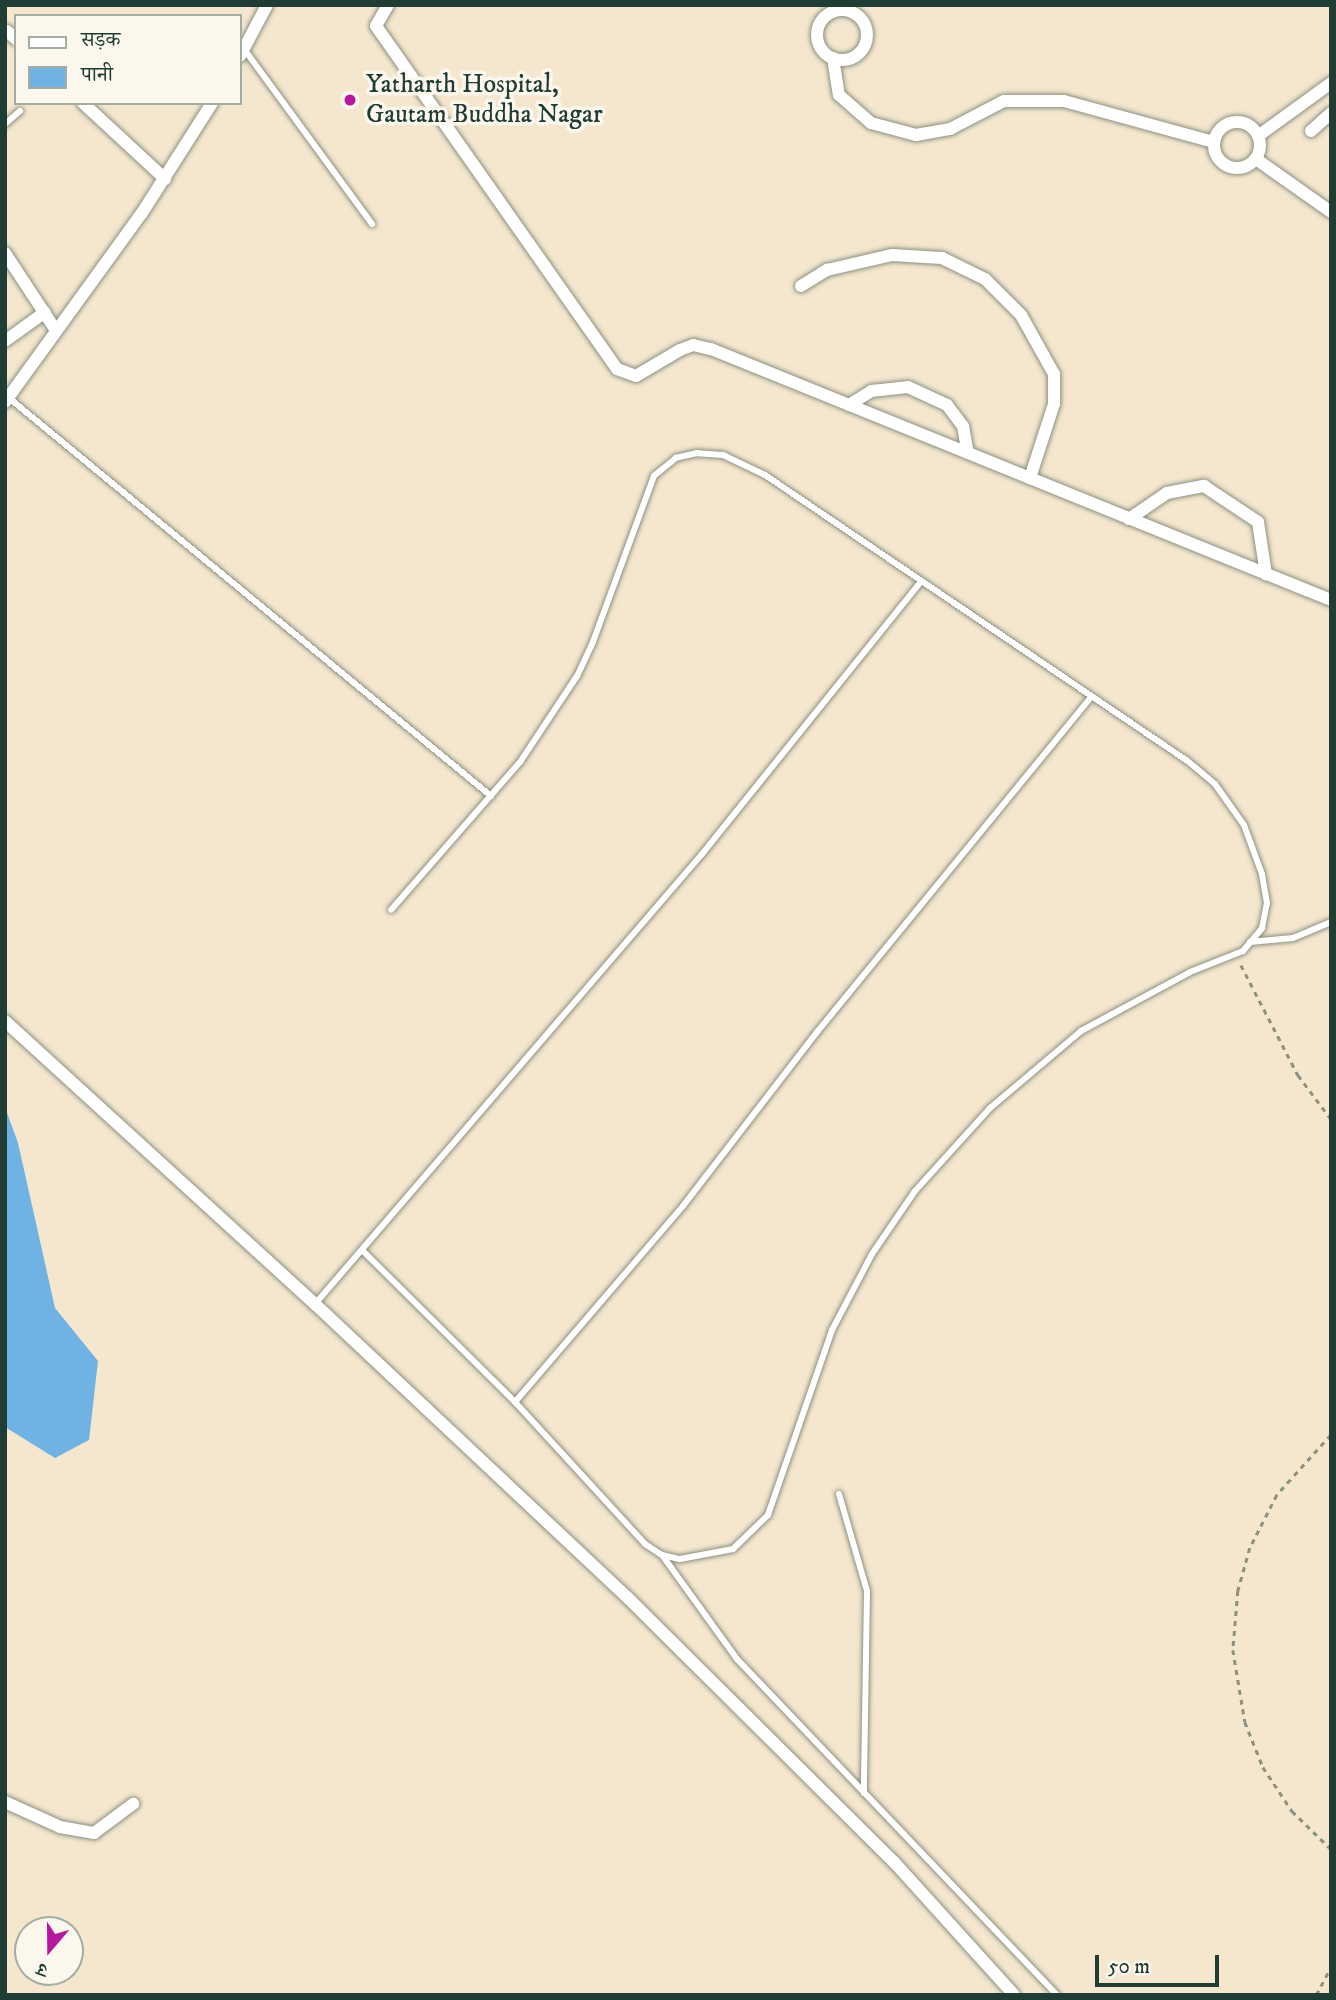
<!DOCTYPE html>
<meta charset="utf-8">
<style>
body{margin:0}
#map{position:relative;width:1336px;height:2000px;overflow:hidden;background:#f5e6ce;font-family:"IM FELL DW Pica","Noto Serif Devanagari",serif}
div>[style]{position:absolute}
.water>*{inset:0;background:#6eb3e4}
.path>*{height:2.5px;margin-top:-1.25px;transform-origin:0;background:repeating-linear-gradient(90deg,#8a9281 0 5px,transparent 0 10px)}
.roads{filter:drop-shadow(0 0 2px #8a9281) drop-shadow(0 0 2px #8a9281)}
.lane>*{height:6px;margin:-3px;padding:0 3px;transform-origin:3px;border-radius:3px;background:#fff}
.street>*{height:12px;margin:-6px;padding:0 6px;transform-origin:6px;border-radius:6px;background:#fff}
.street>.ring{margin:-6px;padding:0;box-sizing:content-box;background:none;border:12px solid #fff;border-radius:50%}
.dots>*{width:19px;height:19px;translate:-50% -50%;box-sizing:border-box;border:4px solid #fbf7ec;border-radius:50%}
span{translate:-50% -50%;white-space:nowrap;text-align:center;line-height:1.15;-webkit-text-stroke:7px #fbf7ec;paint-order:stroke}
.poi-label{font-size:26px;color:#1f3d34}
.left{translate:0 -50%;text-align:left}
.frame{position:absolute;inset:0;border:7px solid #1f3d34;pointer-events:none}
.legend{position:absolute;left:14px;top:14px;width:228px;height:91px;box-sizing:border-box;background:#fbf7ec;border:2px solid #a3ada2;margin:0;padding:9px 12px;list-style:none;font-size:21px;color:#1f3d34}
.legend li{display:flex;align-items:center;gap:14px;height:35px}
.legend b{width:35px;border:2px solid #a3ada2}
.north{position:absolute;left:14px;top:1916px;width:70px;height:70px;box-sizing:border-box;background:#fbf7ec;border:2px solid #a3ada2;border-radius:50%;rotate:200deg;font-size:19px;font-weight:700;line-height:28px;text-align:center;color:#1f3d34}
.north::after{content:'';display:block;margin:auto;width:24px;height:32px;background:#b5179e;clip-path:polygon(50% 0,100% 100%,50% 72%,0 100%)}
.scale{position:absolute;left:1095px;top:1955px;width:124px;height:32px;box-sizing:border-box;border:4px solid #1f3d34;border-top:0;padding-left:9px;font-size:21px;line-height:24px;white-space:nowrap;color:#1f3d34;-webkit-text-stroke:5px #fbf7ec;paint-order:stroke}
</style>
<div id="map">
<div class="water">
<div style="clip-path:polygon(5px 1107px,18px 1143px,55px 1308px,98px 1361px,89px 1440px,55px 1458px,5px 1427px)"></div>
</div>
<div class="path">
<div style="left:1241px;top:965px;width:124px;rotate:62.6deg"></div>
<div style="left:1298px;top:1075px;width:55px;rotate:53.1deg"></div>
<div style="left:1331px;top:1435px;width:81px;rotate:132deg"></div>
<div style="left:1277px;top:1495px;width:59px;rotate:117deg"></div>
<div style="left:1250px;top:1548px;width:45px;rotate:105.6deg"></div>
<div style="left:1238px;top:1591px;width:59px;rotate:94.8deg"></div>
<div style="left:1233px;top:1650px;width:73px;rotate:80.5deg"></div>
<div style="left:1245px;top:1722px;width:48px;rotate:68.2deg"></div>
<div style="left:1263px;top:1767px;width:53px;rotate:56.6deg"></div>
<div style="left:1292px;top:1811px;width:54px;rotate:44.3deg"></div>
<div style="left:1316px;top:1995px;width:32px;rotate:-62deg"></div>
</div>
<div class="roads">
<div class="lane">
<div style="left:244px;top:49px;width:217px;rotate:53.8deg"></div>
<div style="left:5px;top:124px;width:20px;rotate:-41deg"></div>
<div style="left:9px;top:398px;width:625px;rotate:39.55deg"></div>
<div style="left:1250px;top:942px;width:43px;rotate:-5.3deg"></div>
<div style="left:1293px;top:938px;width:41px;rotate:-22.8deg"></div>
<div style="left:363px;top:1251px;width:214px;rotate:44.8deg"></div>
<div style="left:515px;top:1402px;width:193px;rotate:47.5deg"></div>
<div style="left:645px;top:1544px;width:20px;rotate:33deg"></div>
<div style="left:662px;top:1555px;width:18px;rotate:13deg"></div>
<div style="left:680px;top:1559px;width:54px;rotate:-10.7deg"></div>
<div style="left:733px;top:1549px;width:49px;rotate:-44.2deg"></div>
<div style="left:768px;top:1515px;width:196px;rotate:-70.9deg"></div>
<div style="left:832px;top:1330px;width:86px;rotate:-62.2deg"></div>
<div style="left:872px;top:1254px;width:76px;rotate:-55.7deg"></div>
<div style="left:915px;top:1191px;width:112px;rotate:-47.9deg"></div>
<div style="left:990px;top:1108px;width:119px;rotate:-40.2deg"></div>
<div style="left:1081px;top:1031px;width:124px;rotate:-28.4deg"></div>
<div style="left:1190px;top:972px;width:57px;rotate:-21.6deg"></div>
<div style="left:1243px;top:951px;width:30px;rotate:-50deg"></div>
<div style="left:1262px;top:928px;width:25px;rotate:-79deg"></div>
<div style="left:1267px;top:903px;width:29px;rotate:-100deg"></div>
<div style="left:1262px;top:874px;width:52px;rotate:-110.2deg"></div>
<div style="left:1244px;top:825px;width:50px;rotate:-125.3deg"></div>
<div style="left:1215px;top:784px;width:38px;rotate:-140deg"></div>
<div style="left:1186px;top:760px;width:508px;rotate:-145.9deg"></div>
<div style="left:765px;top:475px;width:47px;rotate:-154.5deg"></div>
<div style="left:723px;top:455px;width:26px;rotate:-176deg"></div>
<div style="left:697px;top:453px;width:22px;rotate:167deg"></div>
<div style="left:676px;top:458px;width:28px;rotate:141deg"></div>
<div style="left:654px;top:476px;width:177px;rotate:110.2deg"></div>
<div style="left:593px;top:642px;width:38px;rotate:115deg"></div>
<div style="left:577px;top:676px;width:103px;rotate:123.5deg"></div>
<div style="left:520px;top:762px;width:196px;rotate:131.1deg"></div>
<div style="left:315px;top:1304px;width:594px;rotate:-49.3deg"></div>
<div style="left:702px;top:854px;width:349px;rotate:-51.2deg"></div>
<div style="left:515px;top:1402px;width:258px;rotate:-49.4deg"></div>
<div style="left:683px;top:1206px;width:220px;rotate:-52.4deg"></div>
<div style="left:817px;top:1032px;width:431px;rotate:-50.7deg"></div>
<div style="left:839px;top:1494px;width:101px;rotate:73.9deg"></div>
<div style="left:867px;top:1591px;width:202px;rotate:90.9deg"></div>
<div style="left:662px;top:1555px;width:128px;rotate:54.2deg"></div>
<div style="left:737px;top:1659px;width:464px;rotate:46.4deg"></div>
</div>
<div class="street">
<div style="left:388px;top:5px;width:24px;rotate:120deg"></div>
<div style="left:376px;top:26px;width:419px;rotate:54.9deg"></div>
<div style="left:617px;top:369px;width:20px;rotate:20deg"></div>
<div style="left:636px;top:376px;width:51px;rotate:-30.6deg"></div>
<div style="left:680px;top:350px;width:14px;rotate:-21deg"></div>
<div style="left:693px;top:345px;width:18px;rotate:13deg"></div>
<div style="left:711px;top:349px;width:669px;rotate:22.04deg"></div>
<div class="ring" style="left:817px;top:10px;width:38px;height:38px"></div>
<div style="left:7px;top:31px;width:12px;rotate:42deg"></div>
<div style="left:240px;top:56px;width:58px;rotate:-62.1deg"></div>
<div style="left:833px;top:58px;width:37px;rotate:81deg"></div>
<div style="left:839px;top:95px;width:43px;rotate:41.2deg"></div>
<div style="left:871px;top:123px;width:47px;rotate:14.9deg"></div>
<div style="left:916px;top:135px;width:35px;rotate:-10deg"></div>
<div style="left:950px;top:129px;width:61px;rotate:-27.4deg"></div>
<div style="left:1004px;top:101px;width:60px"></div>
<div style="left:1064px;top:101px;width:156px;rotate:15.3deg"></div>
<div style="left:83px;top:103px;width:112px;rotate:42.8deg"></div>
<div class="ring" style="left:1214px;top:122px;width:34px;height:34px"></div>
<div style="left:1311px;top:131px;width:27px;rotate:-42deg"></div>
<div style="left:1258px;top:136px;width:90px;rotate:-36deg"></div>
<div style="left:1256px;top:159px;width:92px;rotate:35.2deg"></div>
<div style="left:5px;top:253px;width:91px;rotate:56.7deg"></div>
<div style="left:801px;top:286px;width:31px;rotate:-32deg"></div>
<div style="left:827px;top:270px;width:67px;rotate:-13deg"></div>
<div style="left:892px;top:255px;width:50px;rotate:3.4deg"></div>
<div style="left:942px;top:258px;width:48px;rotate:26deg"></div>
<div style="left:985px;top:279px;width:51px;rotate:45deg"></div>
<div style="left:1021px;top:315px;width:68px;rotate:60.8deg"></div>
<div style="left:1054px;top:374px;width:30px;rotate:90deg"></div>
<div style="left:1054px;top:404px;width:78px;rotate:108deg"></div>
<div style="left:5px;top:341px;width:49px;rotate:-35.9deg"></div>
<div style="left:5px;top:402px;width:233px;rotate:-54.1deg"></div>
<div style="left:142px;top:213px;width:130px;rotate:-57.5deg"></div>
<div style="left:849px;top:405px;width:26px;rotate:-32deg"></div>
<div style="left:871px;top:391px;width:37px;rotate:-6deg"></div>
<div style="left:908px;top:387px;width:43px;rotate:24.8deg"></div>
<div style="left:947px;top:405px;width:26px;rotate:53deg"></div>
<div style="left:963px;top:426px;width:27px;rotate:80deg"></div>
<div style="left:1129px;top:519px;width:46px;rotate:-34.4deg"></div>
<div style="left:1167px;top:493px;width:38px;rotate:-11deg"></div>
<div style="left:1204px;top:486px;width:65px;rotate:33.7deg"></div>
<div style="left:1258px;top:522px;width:53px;rotate:81.3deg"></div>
<div style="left:5px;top:1021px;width:420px;rotate:42.4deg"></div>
<div style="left:315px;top:1304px;width:429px;rotate:43.2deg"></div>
<div style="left:628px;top:1598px;width:375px;rotate:44.8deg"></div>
<div style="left:894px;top:1862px;width:179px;rotate:47.9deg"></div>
<div style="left:5px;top:1802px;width:60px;rotate:24.4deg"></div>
<div style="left:60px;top:1827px;width:35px;rotate:10deg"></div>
<div style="left:94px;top:1833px;width:49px;rotate:-36.6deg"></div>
</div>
</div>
<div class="dots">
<div style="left:350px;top:100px;background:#b5179e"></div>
</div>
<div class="poi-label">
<span class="left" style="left:366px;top:100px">Yatharth Hospital,<br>Gautam Buddha Nagar</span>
</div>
<div class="frame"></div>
<ul class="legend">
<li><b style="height:9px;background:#fff"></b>सड़क</li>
<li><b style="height:19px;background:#6eb3e4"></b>पानी</li>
</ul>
<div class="north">उ</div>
<div class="scale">50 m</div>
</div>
